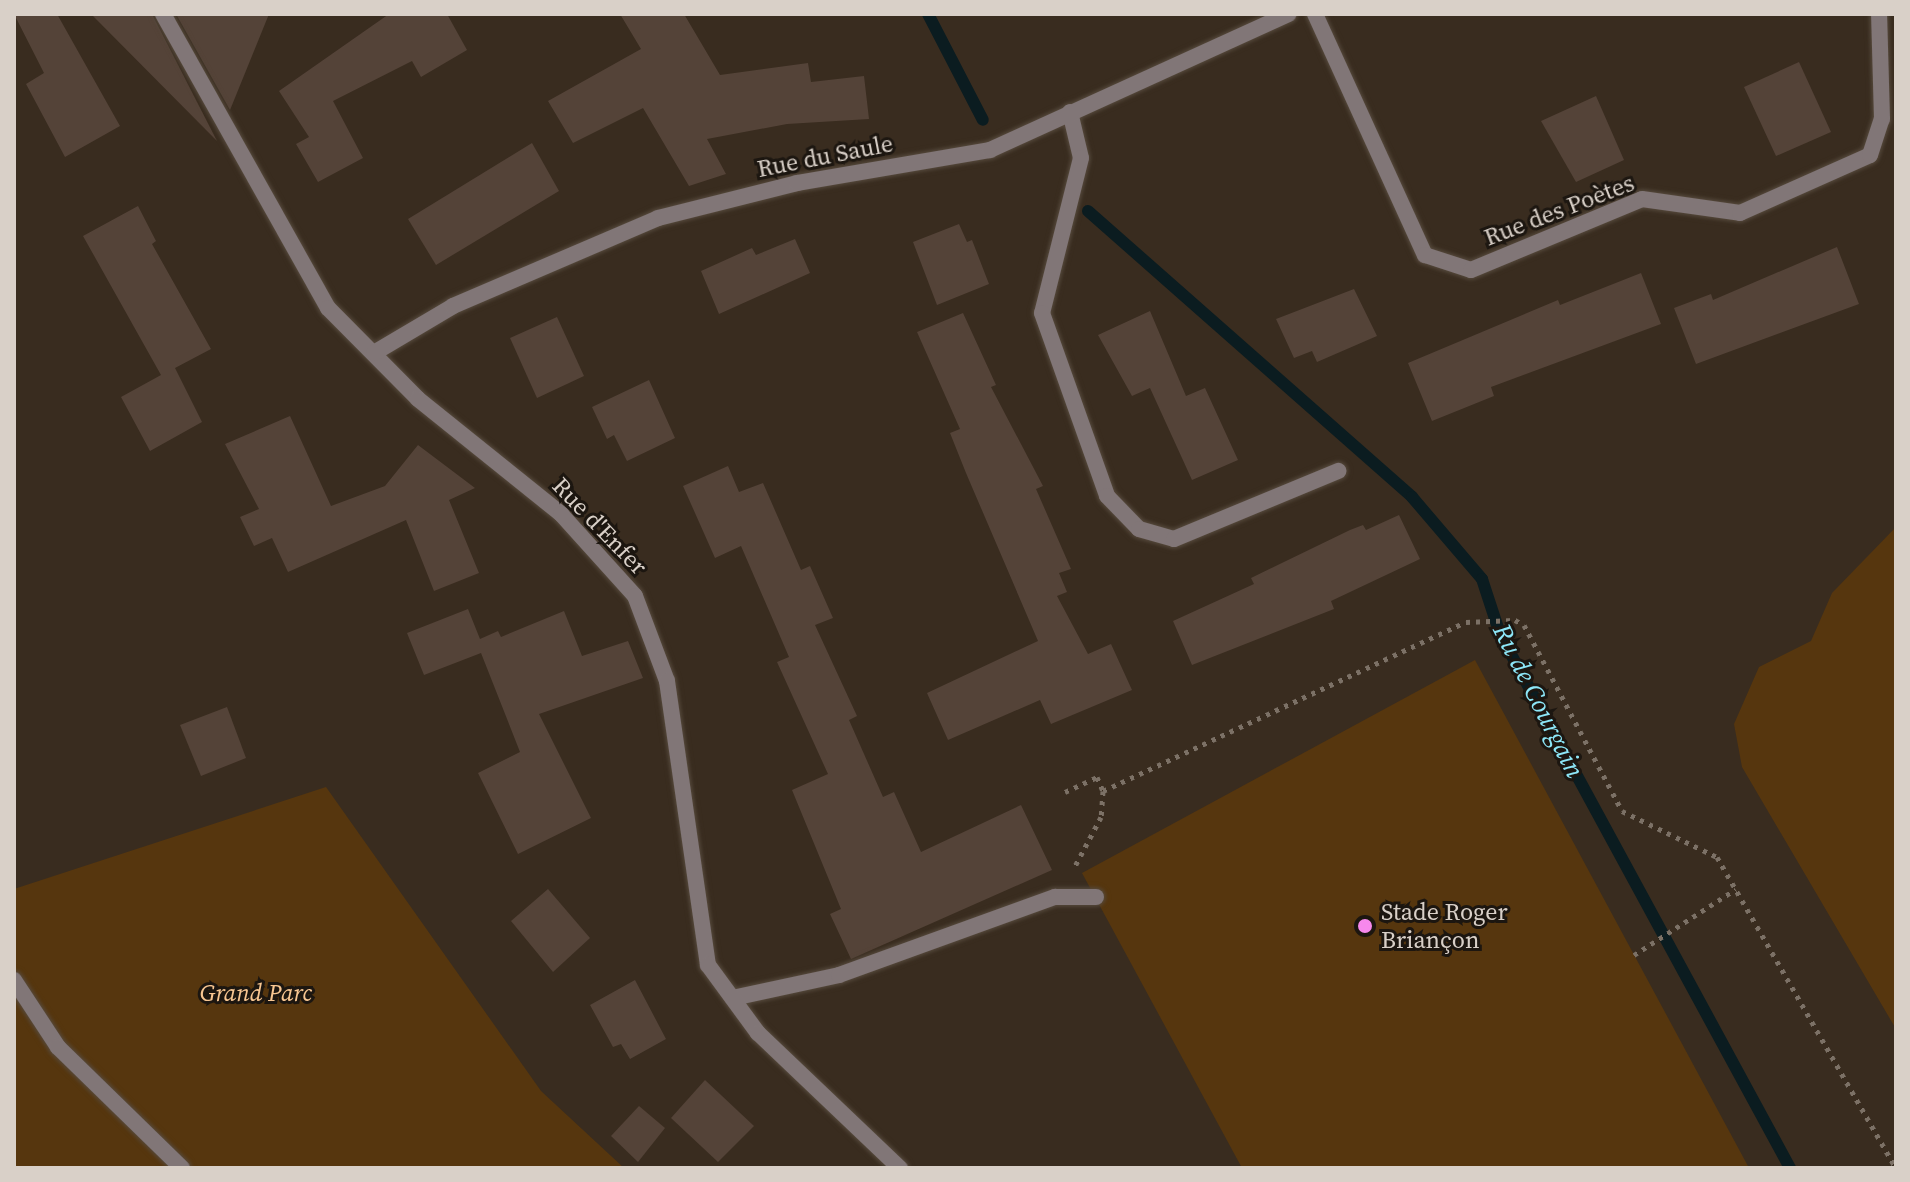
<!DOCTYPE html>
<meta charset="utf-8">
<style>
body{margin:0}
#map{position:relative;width:1910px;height:1182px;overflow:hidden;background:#392c1f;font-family:"Source Serif 4",serif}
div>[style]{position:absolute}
.green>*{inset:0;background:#56360e}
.stream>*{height:12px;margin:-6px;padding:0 6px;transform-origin:6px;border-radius:6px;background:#0b1c20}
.building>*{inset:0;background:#544338}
.path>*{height:5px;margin-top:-2.5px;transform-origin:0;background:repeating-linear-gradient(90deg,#7c7166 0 4px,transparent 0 10px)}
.roads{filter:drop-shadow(0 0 2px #564a3d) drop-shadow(0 0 2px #564a3d)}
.lane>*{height:16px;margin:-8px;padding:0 8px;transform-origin:8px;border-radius:8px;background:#817677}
.street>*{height:16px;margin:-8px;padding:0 8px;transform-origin:8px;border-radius:8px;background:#817677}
.dots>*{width:22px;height:22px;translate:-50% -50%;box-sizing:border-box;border:4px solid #1c1610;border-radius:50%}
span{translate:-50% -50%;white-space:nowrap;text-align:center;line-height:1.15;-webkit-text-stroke:6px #1c1610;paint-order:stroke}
.street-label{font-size:24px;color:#d9d0c8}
.poi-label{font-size:24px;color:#d9d0c8}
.left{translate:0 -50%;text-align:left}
.park-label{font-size:24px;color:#f8c691;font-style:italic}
.water-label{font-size:26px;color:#8de7f8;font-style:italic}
.frame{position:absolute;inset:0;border:16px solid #d9d0c8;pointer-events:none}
</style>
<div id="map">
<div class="green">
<div style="clip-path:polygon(1896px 527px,1896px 1029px,1742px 767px,1734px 724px,1759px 667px,1811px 641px,1832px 593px)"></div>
<div style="clip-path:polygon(1475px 660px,1749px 1168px,1242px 1168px,1082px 873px)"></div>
<div style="clip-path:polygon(326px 787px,541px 1091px,624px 1168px,14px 1168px,14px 889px)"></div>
</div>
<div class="stream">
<div style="left:928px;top:14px;width:119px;rotate:62.6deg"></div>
<div style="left:1088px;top:211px;width:432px;rotate:41.4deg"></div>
<div style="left:1412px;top:497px;width:108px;rotate:49.5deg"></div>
<div style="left:1482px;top:579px;width:58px;rotate:71.9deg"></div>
<div style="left:1500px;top:634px;width:608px;rotate:61.49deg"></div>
</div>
<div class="building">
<div style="clip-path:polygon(14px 14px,57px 14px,120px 126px,65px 157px,26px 84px,44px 73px)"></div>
<div style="clip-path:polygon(91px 14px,152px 14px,217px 141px)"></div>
<div style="clip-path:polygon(176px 14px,269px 14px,230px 110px)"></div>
<div style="clip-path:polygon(389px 14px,447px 14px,467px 50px,421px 77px,412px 61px,333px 101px,363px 158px,318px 182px,296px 144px,309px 137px,279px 91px)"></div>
<div style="clip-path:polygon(620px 14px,684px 14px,720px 75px,808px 63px,811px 82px,864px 76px,869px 119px,787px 124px,707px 139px,726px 174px,689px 186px,643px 108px,573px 143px,548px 101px,641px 49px)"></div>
<div style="clip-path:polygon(1799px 62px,1831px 132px,1776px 156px,1744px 87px)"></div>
<div style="clip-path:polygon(1596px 96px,1624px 160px,1576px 182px,1541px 121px)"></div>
<div style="clip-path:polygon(532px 143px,559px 191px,436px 265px,408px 219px)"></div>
<div style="clip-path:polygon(138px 206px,156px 241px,152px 244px,211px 349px,175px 368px,202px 422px,150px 451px,121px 397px,161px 375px,83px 236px)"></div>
<div style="clip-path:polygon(959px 224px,967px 242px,972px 240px,989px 284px,937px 305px,913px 242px)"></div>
<div style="clip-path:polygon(795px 239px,810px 273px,719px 314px,701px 271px,752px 248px,756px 255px)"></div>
<div style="clip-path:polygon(1837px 247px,1859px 304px,1696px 364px,1674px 308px,1711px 294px,1713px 300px)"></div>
<div style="clip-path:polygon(1641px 273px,1661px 324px,1491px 387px,1494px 396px,1432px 421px,1408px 363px,1558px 300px,1560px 305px)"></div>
<div style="clip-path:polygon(1354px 289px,1377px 336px,1317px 362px,1312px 351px,1294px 358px,1276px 319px)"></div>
<div style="clip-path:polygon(1150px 311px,1186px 396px,1205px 388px,1238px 460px,1192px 480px,1150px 388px,1132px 396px,1098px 335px)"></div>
<div style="clip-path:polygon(963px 313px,996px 385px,991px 387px,1043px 486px,1036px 489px,1071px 569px,1059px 573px,1067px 592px,1057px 596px,1088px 654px,1111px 644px,1132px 690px,1051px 724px,1040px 700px,948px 740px,927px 693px,1038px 641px,966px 473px,950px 433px,960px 429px,917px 332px)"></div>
<div style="clip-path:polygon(557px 317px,584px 376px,537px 398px,510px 338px)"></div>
<div style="clip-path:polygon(649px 380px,675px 438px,627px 461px,614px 435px,607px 439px,592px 407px)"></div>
<div style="clip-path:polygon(290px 416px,331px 506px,385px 486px,418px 445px,475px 488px,449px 500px,479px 573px,434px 591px,406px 520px,288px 572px,272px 538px,254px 546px,240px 517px,259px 509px,225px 444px)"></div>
<div style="clip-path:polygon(728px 466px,739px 492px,763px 483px,801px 570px,810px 566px,833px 618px,815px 625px,857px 716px,849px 720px,883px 797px,894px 792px,921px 852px,1021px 805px,1052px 870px,851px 959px,830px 914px,841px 909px,792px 790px,828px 774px,777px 662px,789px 657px,741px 546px,715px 558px,683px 486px)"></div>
<div style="clip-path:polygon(1399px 515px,1420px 559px,1331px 601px,1334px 609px,1192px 665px,1173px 621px,1254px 584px,1251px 578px,1350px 530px,1363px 525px,1366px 530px)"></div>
<div style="clip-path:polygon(468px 609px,480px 639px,498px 631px,501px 637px,564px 611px,582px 656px,628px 641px,643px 678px,539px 714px,591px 818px,518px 854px,478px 773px,520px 752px,481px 653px,424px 675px,407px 633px)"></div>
<div style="clip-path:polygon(227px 707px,246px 758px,201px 776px,180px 725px)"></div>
<div style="clip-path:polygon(548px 889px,590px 938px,553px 972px,511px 921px)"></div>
<div style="clip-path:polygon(635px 980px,666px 1039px,630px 1059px,621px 1044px,613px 1047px,590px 1005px)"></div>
<div style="clip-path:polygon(705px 1080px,754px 1126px,718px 1162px,671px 1118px)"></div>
<div style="clip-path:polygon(639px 1106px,665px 1128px,638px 1162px,611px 1136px)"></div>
</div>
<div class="path">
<div style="left:1103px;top:791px;width:400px;rotate:-25deg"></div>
<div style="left:1466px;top:622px;width:49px;rotate:-2.3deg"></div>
<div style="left:1515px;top:620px;width:10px;rotate:29deg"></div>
<div style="left:1524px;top:625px;width:210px;rotate:62.2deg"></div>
<div style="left:1622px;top:811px;width:106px;rotate:25.8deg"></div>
<div style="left:1717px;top:857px;width:359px;rotate:60.1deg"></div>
<div style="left:1065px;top:792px;width:35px;rotate:-25deg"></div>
<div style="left:1097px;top:777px;width:15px;rotate:67deg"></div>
<div style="left:1103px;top:791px;width:26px;rotate:94deg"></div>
<div style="left:1101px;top:817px;width:58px;rotate:117.9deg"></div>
<div style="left:1634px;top:955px;width:121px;rotate:-32.9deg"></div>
</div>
<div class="roads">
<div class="lane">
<div style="left:14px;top:980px;width:80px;rotate:56.7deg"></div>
<div style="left:58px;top:1047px;width:173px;rotate:44.3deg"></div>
<div style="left:733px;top:998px;width:108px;rotate:-12.2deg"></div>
<div style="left:839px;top:975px;width:230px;rotate:-19.9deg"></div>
<div style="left:1055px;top:897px;width:41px"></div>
</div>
<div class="street">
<div style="left:163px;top:14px;width:337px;rotate:60.7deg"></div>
<div style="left:328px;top:308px;width:128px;rotate:45.3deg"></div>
<div style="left:418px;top:399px;width:184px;rotate:38.8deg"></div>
<div style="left:561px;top:514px;width:110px;rotate:47.9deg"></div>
<div style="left:635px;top:596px;width:91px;rotate:69.4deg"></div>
<div style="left:667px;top:681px;width:287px;rotate:81.8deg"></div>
<div style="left:708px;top:965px;width:84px;rotate:53.7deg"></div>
<div style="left:758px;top:1033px;width:196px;rotate:43.6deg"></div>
<div style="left:1315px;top:14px;width:265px;rotate:65.5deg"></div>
<div style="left:1425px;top:255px;width:48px;rotate:18.1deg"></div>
<div style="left:1471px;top:270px;width:185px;rotate:-22.5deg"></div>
<div style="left:1642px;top:199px;width:99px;rotate:8.1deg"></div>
<div style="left:1740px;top:213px;width:142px;rotate:-24deg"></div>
<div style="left:1870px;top:155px;width:38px;rotate:-72deg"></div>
<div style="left:1882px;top:119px;width:105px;rotate:-91.6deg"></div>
<div style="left:1070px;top:112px;width:47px;rotate:76.6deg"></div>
<div style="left:1081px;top:158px;width:160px;rotate:104.1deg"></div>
<div style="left:1042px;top:313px;width:194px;rotate:70.4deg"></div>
<div style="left:1107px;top:496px;width:46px;rotate:45.9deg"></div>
<div style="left:1139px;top:529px;width:36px;rotate:16deg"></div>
<div style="left:1174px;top:539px;width:178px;rotate:-22.5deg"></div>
<div style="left:374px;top:353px;width:92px;rotate:-30.7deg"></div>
<div style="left:453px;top:306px;width:223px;rotate:-23.2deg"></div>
<div style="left:658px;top:218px;width:143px;rotate:-14.1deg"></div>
<div style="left:797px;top:183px;width:196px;rotate:-9.7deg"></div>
<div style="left:990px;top:150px;width:328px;rotate:-24.5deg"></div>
</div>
</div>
<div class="dots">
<div style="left:1365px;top:926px;background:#f788ec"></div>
</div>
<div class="street-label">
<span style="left:825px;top:156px;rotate:-11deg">Rue du Saule</span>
<span style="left:1559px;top:210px;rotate:-21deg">Rue des Poètes</span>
<span style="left:600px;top:526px;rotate:46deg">Rue d'Enfer</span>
</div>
<div class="poi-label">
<span class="left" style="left:1381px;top:926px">Stade Roger<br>Briançon</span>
</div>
<div class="park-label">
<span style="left:256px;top:993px">Grand Parc</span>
</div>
<div class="water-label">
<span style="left:1538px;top:701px;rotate:63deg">Ru de Courgain</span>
</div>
<div class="frame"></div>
</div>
